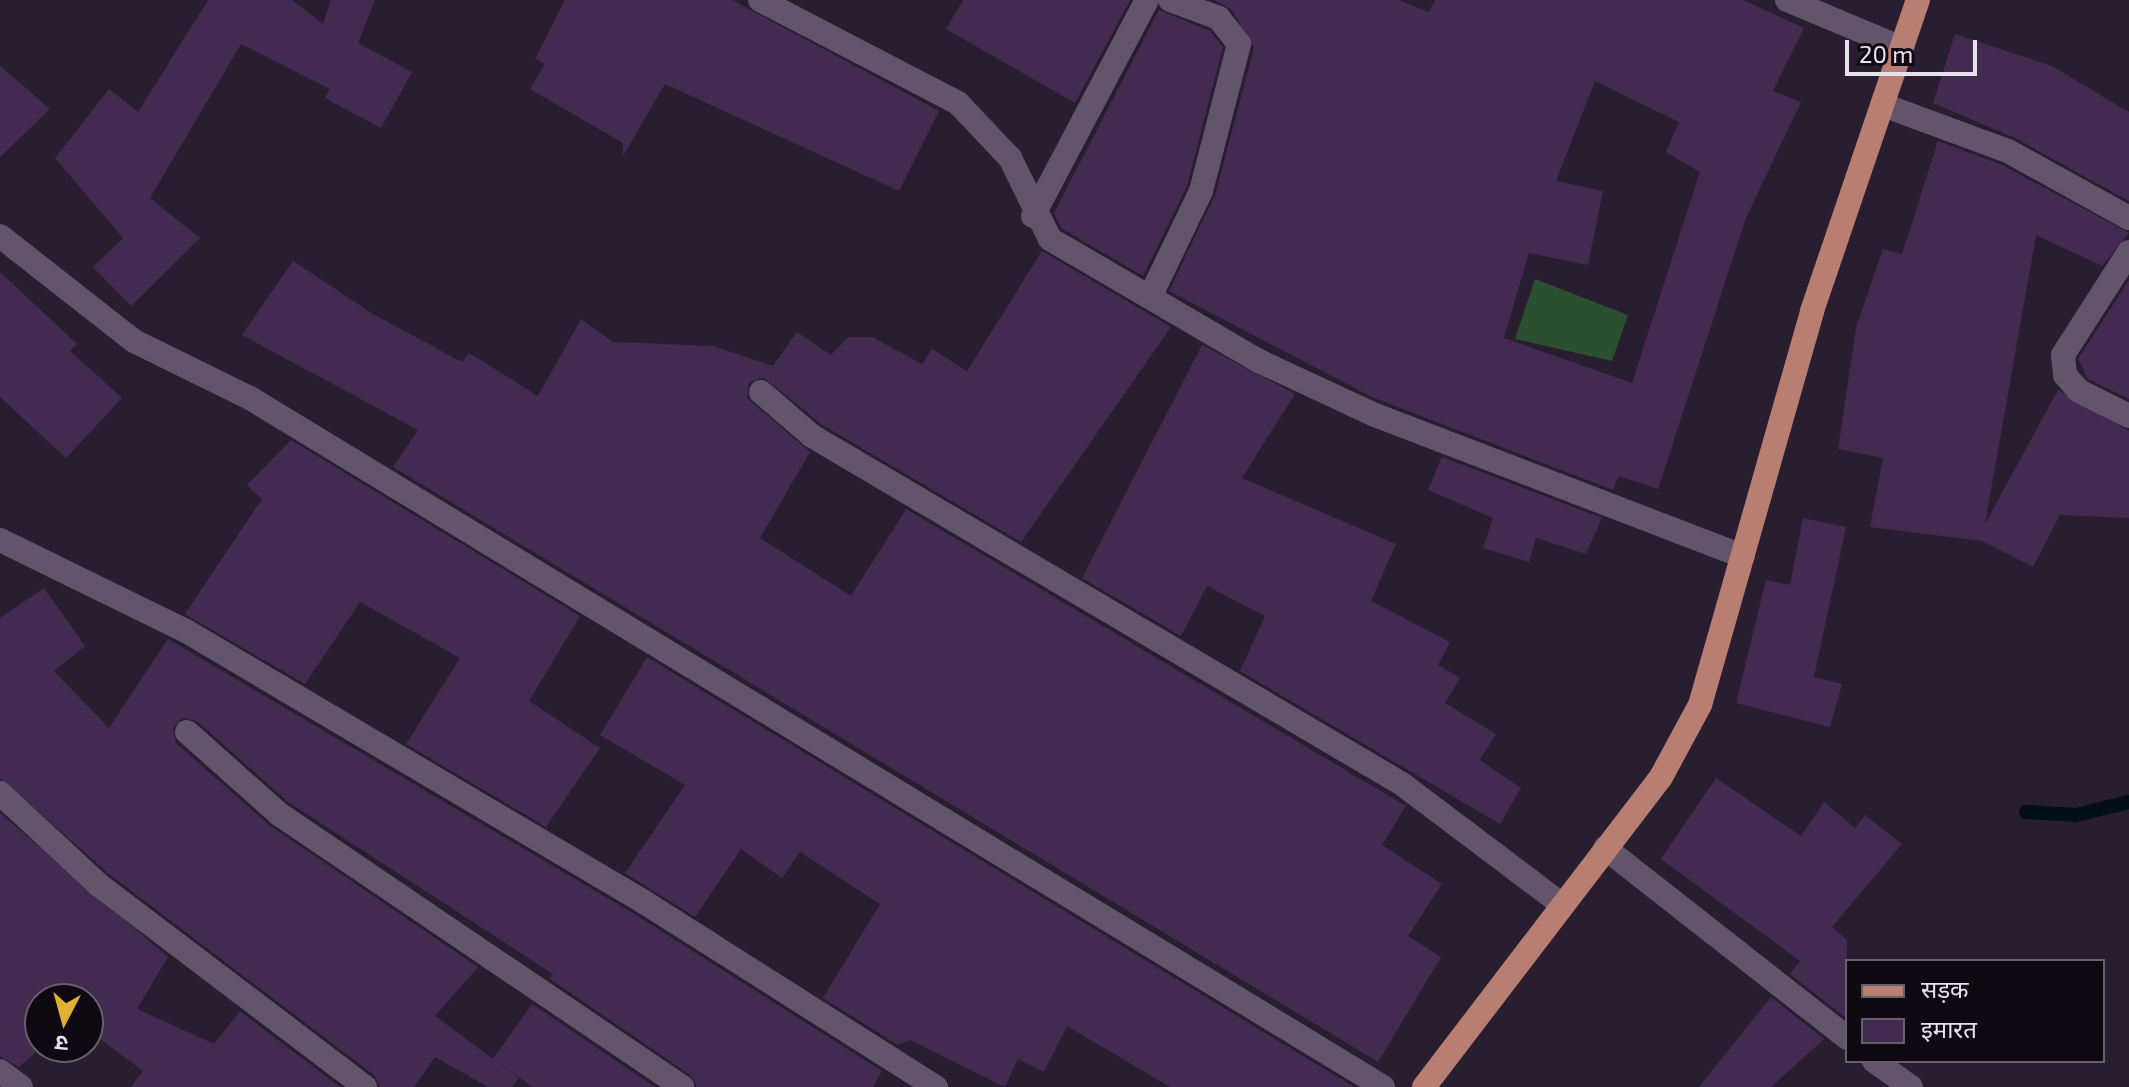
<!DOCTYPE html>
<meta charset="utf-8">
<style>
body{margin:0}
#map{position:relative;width:2129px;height:1087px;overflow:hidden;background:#291e30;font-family:"Exo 2","Noto Sans Devanagari",sans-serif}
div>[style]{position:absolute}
.green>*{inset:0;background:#2b4f31}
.stream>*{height:14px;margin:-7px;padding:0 7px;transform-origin:7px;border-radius:7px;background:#010f17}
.building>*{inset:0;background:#432a51}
.minor>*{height:24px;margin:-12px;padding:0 12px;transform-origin:12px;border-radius:12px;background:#62556b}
.major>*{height:24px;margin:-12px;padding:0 12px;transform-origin:12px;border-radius:12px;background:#b87e72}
span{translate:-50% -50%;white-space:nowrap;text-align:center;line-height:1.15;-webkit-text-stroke:6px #0f0a12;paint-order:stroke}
.legend{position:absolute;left:1845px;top:959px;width:260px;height:104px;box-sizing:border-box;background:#0f0a12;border:2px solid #65606a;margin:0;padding:10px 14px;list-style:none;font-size:24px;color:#e7e0ed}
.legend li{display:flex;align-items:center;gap:16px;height:40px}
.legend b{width:40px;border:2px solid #65606a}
.north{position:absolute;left:24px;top:983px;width:80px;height:80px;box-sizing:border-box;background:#0f0a12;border:2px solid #65606a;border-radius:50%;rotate:186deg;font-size:22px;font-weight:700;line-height:32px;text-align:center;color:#e7e0ed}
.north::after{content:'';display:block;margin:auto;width:28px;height:36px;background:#e0b034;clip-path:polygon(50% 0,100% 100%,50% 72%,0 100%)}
.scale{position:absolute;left:1845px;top:40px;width:132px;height:36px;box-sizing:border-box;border:4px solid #e7e0ed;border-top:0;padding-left:10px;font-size:24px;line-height:28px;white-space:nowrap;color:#e7e0ed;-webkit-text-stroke:6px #0f0a12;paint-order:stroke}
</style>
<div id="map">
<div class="green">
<div style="clip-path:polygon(1535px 279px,1628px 315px,1612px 361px,1515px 339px)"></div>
</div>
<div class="stream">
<div style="left:2026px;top:812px;width:50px;rotate:3.4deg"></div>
<div style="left:2076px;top:815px;width:55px;rotate:-13.8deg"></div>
</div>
<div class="building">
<div style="clip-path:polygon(208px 0,292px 0,323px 24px,331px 0,375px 0,358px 43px,412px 72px,381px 128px,325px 98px,330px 89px,241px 44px,150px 198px,200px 238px,131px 306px,93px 267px,123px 238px,55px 158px,109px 89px,138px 112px)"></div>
<div style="clip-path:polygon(565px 0,732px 0,939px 111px,899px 191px,665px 84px,623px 156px,623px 143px,530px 89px,545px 64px,535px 59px)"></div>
<div style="clip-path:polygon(963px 0,1130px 0,1075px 103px,946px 29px)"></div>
<div style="clip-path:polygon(evenodd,1214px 0,1398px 0,1429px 12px,1435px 0,1743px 0,1804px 28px,1773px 91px,1801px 102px,1746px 218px,1658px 489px,1619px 476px,1613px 490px,1372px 397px,1169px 291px,1215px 195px,1254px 48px,1231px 9px,1214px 0,1595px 81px,1679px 122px,1666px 152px,1700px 172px,1632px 383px,1504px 338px,1529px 253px,1588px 265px,1603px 191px,1556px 181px,1595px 81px)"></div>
<div style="clip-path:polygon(1159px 10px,1210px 31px,1223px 47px,1187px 186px,1143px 276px,1061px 228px,1054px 213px)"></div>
<div style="clip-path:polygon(1955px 34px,2052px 66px,2129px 112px,2129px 201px,2015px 138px,1933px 103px)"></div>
<div style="clip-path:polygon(0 66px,50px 109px,0 157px)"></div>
<div style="clip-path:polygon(1938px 141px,2002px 165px,2129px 233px,2102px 266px,2036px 235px,1985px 524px,2058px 390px,2129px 431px,2129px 518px,2060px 515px,2033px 567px,1982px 541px,1870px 527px,1883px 458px,1838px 449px,1856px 328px,1883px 249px,1902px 254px)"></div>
<div style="clip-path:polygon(1042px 251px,1171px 327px,1021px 542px,821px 424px,763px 377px,749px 383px,747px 398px,810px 452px,760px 538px,851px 596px,906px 509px,1406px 806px,1382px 845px,1442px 884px,1408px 936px,1441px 957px,1378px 1062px,393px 467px,418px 430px,242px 335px,293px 261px,373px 314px,462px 362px,469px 353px,538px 396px,581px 319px,613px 342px,713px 346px,773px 366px,797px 332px,831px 355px,848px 337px,872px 337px,922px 364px,932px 349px,967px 371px)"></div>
<div style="clip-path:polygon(0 272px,77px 344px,70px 351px,122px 398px,66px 458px,0 397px)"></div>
<div style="clip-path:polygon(2129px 280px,2129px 399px,2088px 379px,2078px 359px)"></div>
<div style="clip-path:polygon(1202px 345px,1295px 394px,1242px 478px,1396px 544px,1371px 601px,1450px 642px,1438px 665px,1460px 678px,1445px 703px,1496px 734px,1480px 760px,1521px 788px,1500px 824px,1240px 671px,1265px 616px,1207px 586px,1181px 636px,1082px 578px)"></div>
<div style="clip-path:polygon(291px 440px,580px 616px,529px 701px,600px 748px,546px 827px,406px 744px,460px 658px,360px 602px,305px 684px,185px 614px,262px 499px,247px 485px)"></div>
<div style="clip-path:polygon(1442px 457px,1602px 518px,1586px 554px,1536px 538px,1529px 562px,1483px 548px,1493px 518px,1428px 490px)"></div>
<div style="clip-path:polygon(1803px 518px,1846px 527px,1814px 677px,1842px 684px,1830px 727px,1736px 703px,1766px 580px,1790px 585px)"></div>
<div style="clip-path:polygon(44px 588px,85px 646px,54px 671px,109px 728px,168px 639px,636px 915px,882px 1071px,873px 1087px,697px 1087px,690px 1075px,550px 979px,553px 974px,288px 802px,197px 721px,182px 718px,173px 728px,176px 743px,269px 825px,478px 967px,435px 1016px,519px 1078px,512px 1087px,488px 1087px,435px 1057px,414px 1087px,380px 1087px,374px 1075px,109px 874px,0 778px,0 618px)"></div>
<div style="clip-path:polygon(647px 657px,1354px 1087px,1170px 1087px,1067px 1026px,1044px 1072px,1018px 1059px,1005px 1087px,910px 1040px,898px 1045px,823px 998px,880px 904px,800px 852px,782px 878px,741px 849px,695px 917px,625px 873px,685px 785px,600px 735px)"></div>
<div style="clip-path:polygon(1716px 778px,1801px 836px,1824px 802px,1855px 828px,1865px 815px,1902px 844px,1832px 927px,1847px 940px,1846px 1018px,1790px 974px,1800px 961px,1661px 859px)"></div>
<div style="clip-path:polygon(0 813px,168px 957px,137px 1009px,214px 1044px,240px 1011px,340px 1087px,131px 1087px,143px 1071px,88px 1030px,88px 999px,40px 999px,35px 1053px,19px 1067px,0 1056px)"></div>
<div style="clip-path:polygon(1771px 997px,1824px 1039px,1771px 1087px,1699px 1087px)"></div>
<div style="clip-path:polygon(532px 1004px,655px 1087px,533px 1087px,493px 1059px)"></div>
</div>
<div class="minor">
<div style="left:760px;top:0;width:223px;rotate:27.5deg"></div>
<div style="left:958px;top:103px;width:76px;rotate:46.6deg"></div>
<div style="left:1010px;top:158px;width:90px;rotate:63.7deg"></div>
<div style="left:1050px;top:239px;width:242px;rotate:30.3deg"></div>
<div style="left:1259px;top:361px;width:128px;rotate:25deg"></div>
<div style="left:1375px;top:415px;width:394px;rotate:21deg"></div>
<div style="left:1787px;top:0;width:125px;rotate:22.7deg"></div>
<div style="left:1883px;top:105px;width:133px;rotate:20.2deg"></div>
<div style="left:2008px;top:151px;width:138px;rotate:29deg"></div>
<div style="left:1033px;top:216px;width:244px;rotate:-62.2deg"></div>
<div style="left:0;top:236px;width:170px;rotate:38.1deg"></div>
<div style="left:134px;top:341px;width:129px;rotate:26.2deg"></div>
<div style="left:250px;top:398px;width:1326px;rotate:31.3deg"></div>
<div style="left:2129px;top:252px;width:122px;rotate:122.7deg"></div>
<div style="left:2063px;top:355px;width:20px;rotate:84deg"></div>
<div style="left:2065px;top:375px;width:21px;rotate:49deg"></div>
<div style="left:2079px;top:391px;width:56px;rotate:26.6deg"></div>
<div style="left:1150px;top:297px;width:118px;rotate:-64.3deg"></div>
<div style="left:1201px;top:191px;width:152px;rotate:-75.5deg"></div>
<div style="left:1239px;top:44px;width:33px;rotate:-128deg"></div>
<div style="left:1219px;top:18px;width:52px;rotate:-159.8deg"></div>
<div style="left:761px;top:392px;width:67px;rotate:40.8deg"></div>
<div style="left:812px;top:436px;width:685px;rotate:30.53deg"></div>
<div style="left:1402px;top:784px;width:199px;rotate:37deg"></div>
<div style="left:0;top:540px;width:207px;rotate:26.1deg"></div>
<div style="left:186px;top:631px;width:532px;rotate:30.61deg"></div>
<div style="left:644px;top:902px;width:346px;rotate:32.4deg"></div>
<div style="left:187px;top:732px;width:123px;rotate:41.7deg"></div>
<div style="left:279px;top:814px;width:487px;rotate:34.1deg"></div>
<div style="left:0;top:793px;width:135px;rotate:42.9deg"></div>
<div style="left:99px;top:885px;width:334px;rotate:37.2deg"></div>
<div style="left:1605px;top:848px;width:308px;rotate:38.1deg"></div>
<div style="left:1874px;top:1061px;width:45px;rotate:35.1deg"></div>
<div style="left:0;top:1071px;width:26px;rotate:37deg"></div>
</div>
<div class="major">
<div style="left:1424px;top:1087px;width:390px;rotate:-52.6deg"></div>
<div style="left:1661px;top:777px;width:82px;rotate:-61.6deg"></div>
<div style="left:1700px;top:705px;width:410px;rotate:-74.1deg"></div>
<div style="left:1812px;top:311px;width:329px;rotate:-71.2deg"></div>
</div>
<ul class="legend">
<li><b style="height:10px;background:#b87e72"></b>सड़क</li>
<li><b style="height:22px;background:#432a51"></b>इमारत</li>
</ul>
<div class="north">उ</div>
<div class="scale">20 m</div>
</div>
